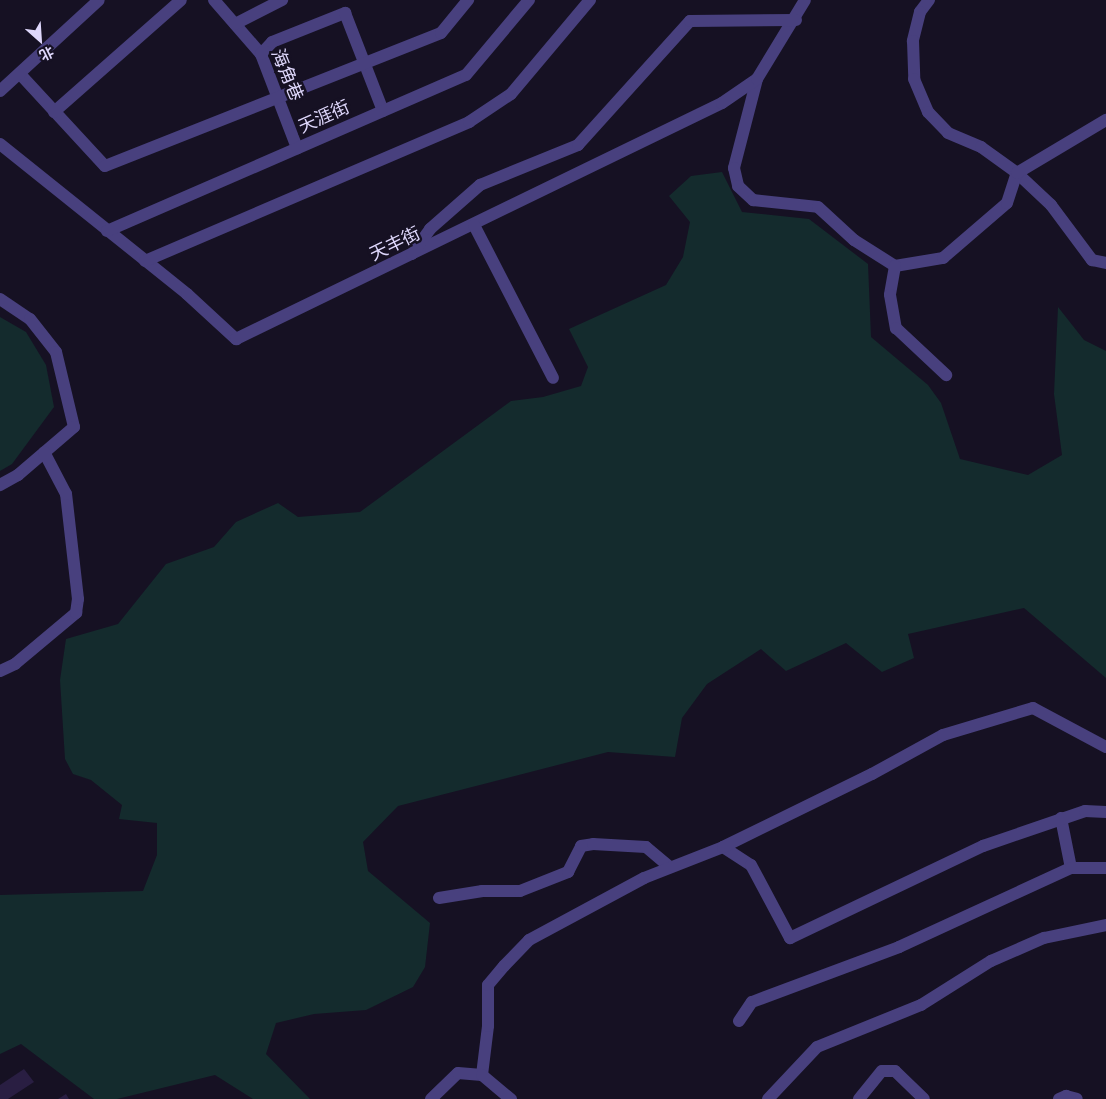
<!DOCTYPE html>
<meta charset="utf-8">
<style>
body{margin:0}
#map{position:relative;width:1106px;height:1099px;overflow:hidden;background:#161123;font-family:Poppins,"Noto Sans SC",sans-serif}
div>[style]{position:absolute}
.green>*{inset:0;background:#142b2d}
.building>*{inset:0;background:#291e42}
.minor>*{height:12px;margin:-6px;padding:0 6px;transform-origin:6px;border-radius:6px;background:#48407e}
.tertiary>*{height:12px;margin:-6px;padding:0 6px;transform-origin:6px;border-radius:6px;background:#48407e}
span{translate:-50% -50%;white-space:nowrap;text-align:center;line-height:1.15;-webkit-text-stroke:5px #161123;paint-order:stroke}
.street-label{font-size:18px;color:#ded7fb}
.north{position:absolute;left:15px;top:15px;width:50px;height:50px;-webkit-text-stroke:4px #161123;paint-order:stroke;rotate:154deg;font-size:14px;font-weight:700;line-height:20px;text-align:center;color:#ded7fb}
.north::after{content:'';display:block;margin:auto;width:18px;height:22px;background:#ded7fb;clip-path:polygon(50% 0,100% 100%,50% 72%,0 100%)}
</style>
<div id="map">
<div class="green">
<div style="clip-path:polygon(722px 172px,742px 212px,809px 219px,868px 264px,871px 337px,928px 385px,941px 403px,960px 459px,1028px 475px,1062px 455px,1054px 394px,1058px 307px,1084px 340px,1106px 351px,1106px 678px,1024px 608px,908px 634px,914px 658px,882px 672px,846px 643px,786px 671px,761px 649px,707px 684px,682px 718px,675px 757px,608px 752px,398px 806px,363px 842px,368px 871px,430px 923px,425px 967px,413px 987px,366px 1010px,314px 1014px,276px 1023px,266px 1054px,310px 1099px,253px 1099px,215px 1075px,117px 1099px,94px 1099px,21px 1044px,0 1054px,0 895px,143px 891px,157px 855px,157px 823px,119px 819px,122px 805px,91px 780px,73px 774px,65px 759px,60px 680px,66px 639px,118px 624px,166px 564px,214px 547px,236px 522px,278px 503px,298px 517px,360px 512px,511px 401px,543px 397px,581px 386px,588px 367px,569px 329px,666px 285px,683px 257px,690px 222px,669px 196px,691px 176px)"></div>
<div style="clip-path:polygon(0 317px,26px 332px,46px 365px,54px 407px,12px 464px,0 471px)"></div>
</div>
<div class="building">
<div style="clip-path:polygon(24px 1069px,34px 1082px,8px 1099px,0 1099px,0 1085px)"></div>
<div style="clip-path:polygon(66px 1094px,69px 1099px,58px 1099px)"></div>
</div>
<div class="minor">
<div style="left:214px;top:0;width:72px;rotate:49deg"></div>
<div style="left:261px;top:54px;width:101px;rotate:69deg"></div>
<div style="left:929px;top:0;width:15px;rotate:127deg"></div>
<div style="left:920px;top:12px;width:30px;rotate:104deg"></div>
<div style="left:913px;top:41px;width:38px;rotate:88deg"></div>
<div style="left:914px;top:79px;width:36px;rotate:67deg"></div>
<div style="left:928px;top:112px;width:29px;rotate:46deg"></div>
<div style="left:948px;top:133px;width:36px;rotate:23deg"></div>
<div style="left:981px;top:147px;width:44px;rotate:35.8deg"></div>
<div style="left:1017px;top:173px;width:47px;rotate:43.3deg"></div>
<div style="left:1051px;top:205px;width:69px;rotate:53.3deg"></div>
<div style="left:1092px;top:260px;width:14px;rotate:12deg"></div>
<div style="left:235px;top:24px;width:53px;rotate:-27.1deg"></div>
<div style="left:261px;top:54px;width:16px;rotate:-47deg"></div>
<div style="left:272px;top:42px;width:79px;rotate:-21.7deg"></div>
<div style="left:345px;top:13px;width:105px;rotate:68.8deg"></div>
<div style="left:20px;top:74px;width:125px;rotate:47.3deg"></div>
<div style="left:105px;top:166px;width:361px;rotate:-21.6deg"></div>
<div style="left:441px;top:33px;width:43px;rotate:-50.7deg"></div>
<div style="left:757px;top:79px;width:92px;rotate:104.5deg"></div>
<div style="left:734px;top:168px;width:18px;rotate:77deg"></div>
<div style="left:738px;top:186px;width:21px;rotate:43deg"></div>
<div style="left:753px;top:200px;width:65px;rotate:6.1deg"></div>
<div style="left:818px;top:207px;width:49px;rotate:42.5deg"></div>
<div style="left:854px;top:240px;width:49px;rotate:32.4deg"></div>
<div style="left:895px;top:266px;width:49px;rotate:-9.5deg"></div>
<div style="left:943px;top:258px;width:84px;rotate:-40.7deg"></div>
<div style="left:1007px;top:203px;width:32px;rotate:-72deg"></div>
<div style="left:1017px;top:173px;width:104px;rotate:-30.8deg"></div>
<div style="left:54px;top:112px;width:169px;rotate:-41.4deg"></div>
<div style="left:0;top:144px;width:240px;rotate:38.7deg"></div>
<div style="left:187px;top:294px;width:67px;rotate:42.6deg"></div>
<div style="left:236px;top:339px;width:540px;rotate:-25.9deg"></div>
<div style="left:722px;top:103px;width:42px;rotate:-34.4deg"></div>
<div style="left:757px;top:79px;width:92px;rotate:-58.7deg"></div>
<div style="left:474px;top:225px;width:172px;rotate:62.7deg"></div>
<div style="left:107px;top:231px;width:391px;rotate:-23.5deg"></div>
<div style="left:466px;top:75px;width:98px;rotate:-50deg"></div>
<div style="left:412px;top:254px;width:31px;rotate:-54deg"></div>
<div style="left:430px;top:229px;width:67px;rotate:-41.3deg"></div>
<div style="left:480px;top:185px;width:106px;rotate:-22.2deg"></div>
<div style="left:578px;top:145px;width:167px;rotate:-47.9deg"></div>
<div style="left:690px;top:21px;width:106px;rotate:-0.5deg"></div>
<div style="left:145px;top:261px;width:353px;rotate:-23.2deg"></div>
<div style="left:469px;top:122px;width:50px;rotate:-33.7deg"></div>
<div style="left:511px;top:94px;width:123px;rotate:-50deg"></div>
<div style="left:895px;top:266px;width:29px;rotate:100deg"></div>
<div style="left:890px;top:295px;width:34px;rotate:80deg"></div>
<div style="left:896px;top:328px;width:69px;rotate:43.2deg"></div>
<div style="left:0;top:299px;width:36px;rotate:34deg"></div>
<div style="left:30px;top:319px;width:42px;rotate:51.8deg"></div>
<div style="left:56px;top:352px;width:77px;rotate:76.5deg"></div>
<div style="left:74px;top:427px;width:74px;rotate:139.4deg"></div>
<div style="left:18px;top:475px;width:21px;rotate:151deg"></div>
<div style="left:0;top:671px;width:17px;rotate:-25deg"></div>
<div style="left:15px;top:664px;width:80px;rotate:-39.9deg"></div>
<div style="left:76px;top:613px;width:14px;rotate:-82deg"></div>
<div style="left:78px;top:599px;width:106px;rotate:-96.5deg"></div>
<div style="left:66px;top:494px;width:47px;rotate:-117.6deg"></div>
<div style="left:1061px;top:818px;width:51px;rotate:78.7deg"></div>
<div style="left:723px;top:847px;width:33px;rotate:33deg"></div>
<div style="left:751px;top:865px;width:83px;rotate:61.9deg"></div>
<div style="left:790px;top:938px;width:214px;rotate:-25.5deg"></div>
<div style="left:983px;top:846px;width:108px;rotate:-18.9deg"></div>
<div style="left:1085px;top:811px;width:21px;rotate:3deg"></div>
<div style="left:439px;top:898px;width:44px;rotate:-9.2deg"></div>
<div style="left:482px;top:891px;width:38px"></div>
<div style="left:520px;top:891px;width:52px;rotate:-21.6deg"></div>
<div style="left:568px;top:872px;width:29px;rotate:-63deg"></div>
<div style="left:581px;top:846px;width:12px;rotate:-9deg"></div>
<div style="left:593px;top:844px;width:53px;rotate:3.2deg"></div>
<div style="left:646px;top:847px;width:30px;rotate:40deg"></div>
<div style="left:739px;top:1021px;width:23px;rotate:-56deg"></div>
<div style="left:752px;top:1002px;width:157px;rotate:-20.5deg"></div>
<div style="left:899px;top:947px;width:189px;rotate:-24.7deg"></div>
<div style="left:1071px;top:868px;width:35px"></div>
<div style="left:482px;top:1075px;width:49px;rotate:-83deg"></div>
<div style="left:488px;top:1026px;width:41px;rotate:-90deg"></div>
<div style="left:488px;top:985px;width:25px;rotate:-50deg"></div>
<div style="left:504px;top:966px;width:36px;rotate:-46deg"></div>
<div style="left:529px;top:940px;width:131px;rotate:-28.3deg"></div>
<div style="left:644px;top:878px;width:85px;rotate:-21.4deg"></div>
<div style="left:723px;top:847px;width:166px;rotate:-26.1deg"></div>
<div style="left:872px;top:774px;width:81px;rotate:-28.8deg"></div>
<div style="left:943px;top:735px;width:94px;rotate:-16.7deg"></div>
<div style="left:1033px;top:708px;width:83px;rotate:28.1deg"></div>
<div style="left:431px;top:1099px;width:37px;rotate:-44deg"></div>
<div style="left:458px;top:1073px;width:24px;rotate:5deg"></div>
<div style="left:482px;top:1075px;width:38px;rotate:40deg"></div>
<div style="left:768px;top:1099px;width:71px;rotate:-46.7deg"></div>
<div style="left:817px;top:1047px;width:112px;rotate:-22deg"></div>
<div style="left:921px;top:1005px;width:83px;rotate:-32.2deg"></div>
<div style="left:991px;top:961px;width:58px;rotate:-23.5deg"></div>
<div style="left:1044px;top:938px;width:63px;rotate:-11.8deg"></div>
<div style="left:859px;top:1099px;width:36px;rotate:-51deg"></div>
<div style="left:882px;top:1071px;width:13px"></div>
<div style="left:895px;top:1071px;width:40px;rotate:44deg"></div>
<div style="left:1059px;top:1099px;width:8px;rotate:-23deg"></div>
<div style="left:1066px;top:1096px;width:11px;rotate:15deg"></div>
</div>
<div class="tertiary">
<div style="left:0;top:91px;width:134px;rotate:-42.6deg"></div>
</div>
<div class="street-label">
<span style="left:287px;top:75px;rotate:67deg">海角巷</span>
<span style="left:324px;top:117px;rotate:-24deg">天涯街</span>
<span style="left:395px;top:244px;rotate:-26deg">天丰街</span>
</div>
<div class="north">北</div>
</div>
